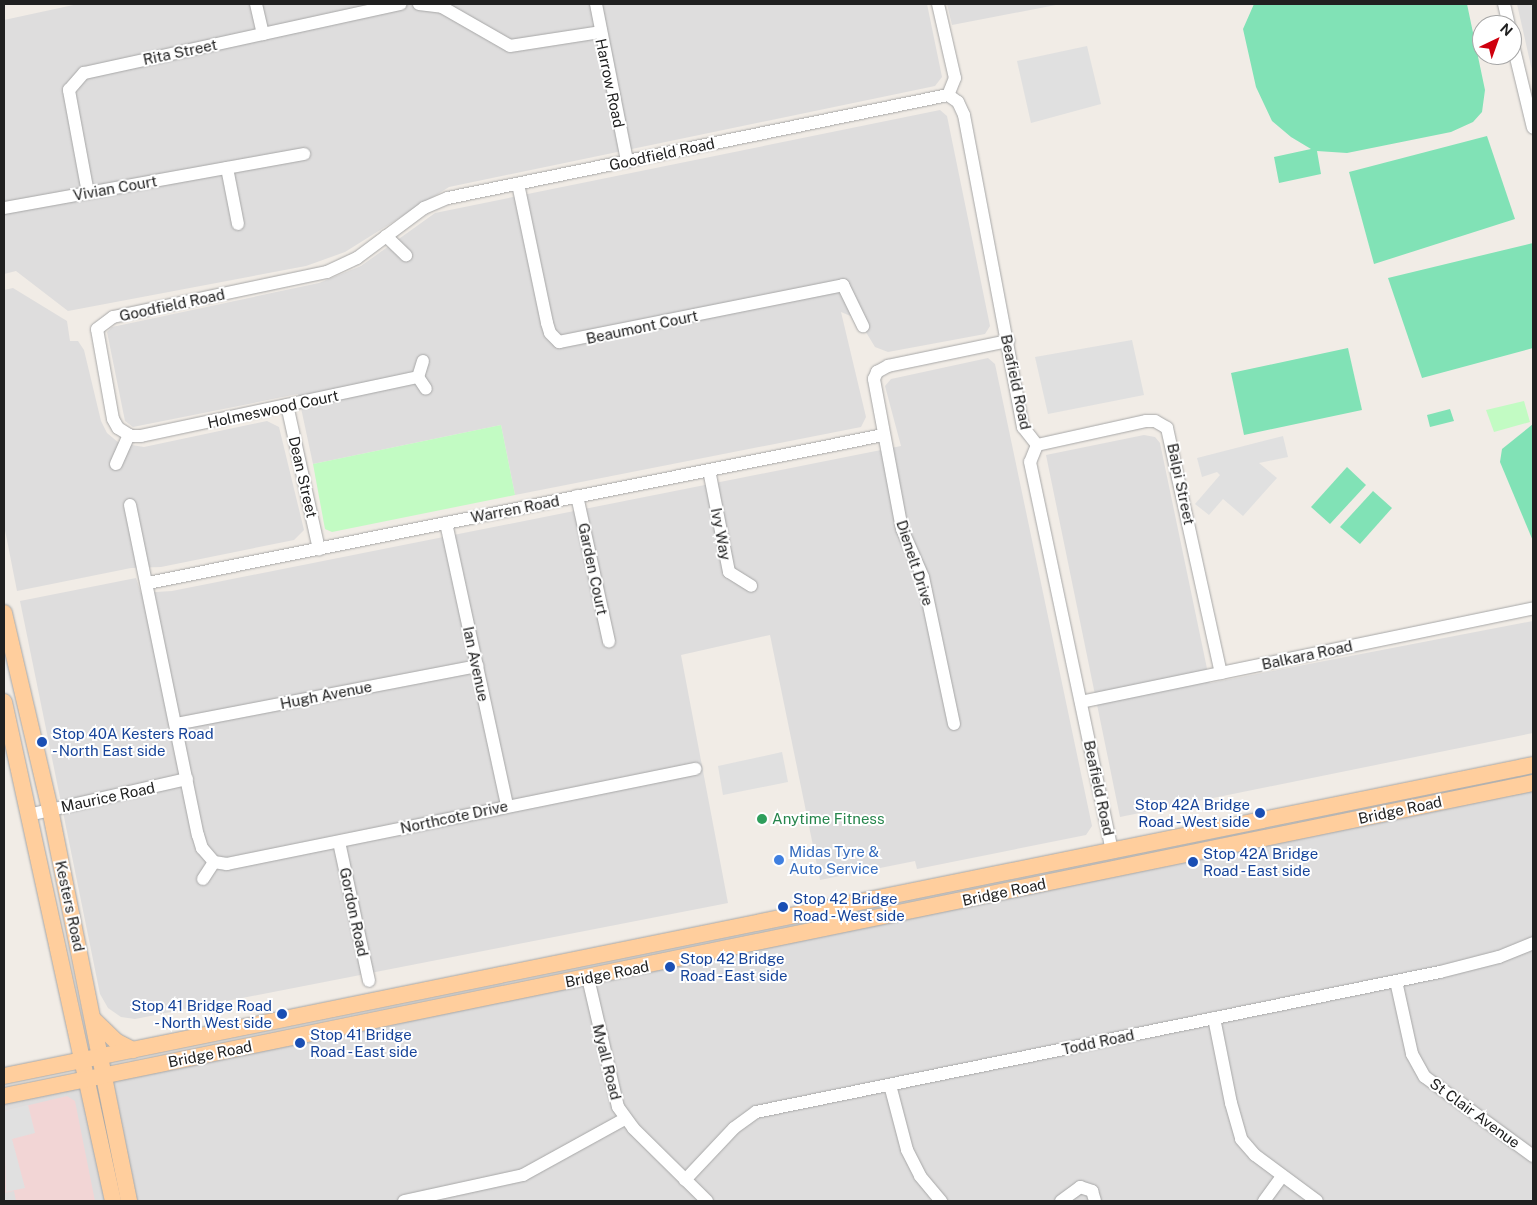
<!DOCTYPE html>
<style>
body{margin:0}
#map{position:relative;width:1537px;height:1205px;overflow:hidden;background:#f1ece6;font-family:"Public Sans",sans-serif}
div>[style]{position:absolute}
.residential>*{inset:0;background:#dedddd}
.commercial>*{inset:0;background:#f2d5d5}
.park>*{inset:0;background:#c2fbc3}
.pitch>*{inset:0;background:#81e2b6}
.parking>*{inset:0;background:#e0e0e0}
.roads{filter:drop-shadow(0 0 1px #a7a7a7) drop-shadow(0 0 1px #a7a7a7)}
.minor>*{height:12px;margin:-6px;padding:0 6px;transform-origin:6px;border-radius:6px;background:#fff}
.major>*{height:16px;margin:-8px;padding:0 8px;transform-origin:8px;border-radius:8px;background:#ffce9d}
.dots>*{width:14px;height:14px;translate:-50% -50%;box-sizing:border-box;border:2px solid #fff;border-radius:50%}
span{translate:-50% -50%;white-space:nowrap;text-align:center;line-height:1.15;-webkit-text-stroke:4px #fff;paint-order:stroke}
.street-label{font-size:15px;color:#202020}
.transit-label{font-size:15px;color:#164399}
.left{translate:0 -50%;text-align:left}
.right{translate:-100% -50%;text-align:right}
.leisure-label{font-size:15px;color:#27864d}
.shop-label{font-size:15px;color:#366cbe}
.frame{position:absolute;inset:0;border:5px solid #202020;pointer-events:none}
.north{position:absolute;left:1472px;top:15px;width:50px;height:50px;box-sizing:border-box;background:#fff;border:1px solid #a6a6a6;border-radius:50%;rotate:42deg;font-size:14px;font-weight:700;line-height:20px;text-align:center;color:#202020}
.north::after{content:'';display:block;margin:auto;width:18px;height:22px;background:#cf000e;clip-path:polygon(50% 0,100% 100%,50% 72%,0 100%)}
</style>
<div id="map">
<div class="residential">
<div style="clip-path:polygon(78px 4px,927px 4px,942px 77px,935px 86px,449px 187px,345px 252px,306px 266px,68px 311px,16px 271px,4px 274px,4px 20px)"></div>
<div style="clip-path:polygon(947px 4px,1061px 4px,952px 25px)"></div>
<div style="clip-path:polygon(1517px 4px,1533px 4px,1533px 73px,1531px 66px)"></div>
<div style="clip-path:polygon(940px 110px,947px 116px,990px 326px,985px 334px,888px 352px,875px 347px,858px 319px,841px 312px,866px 417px,861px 427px,515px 495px,501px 425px,313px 464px,298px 394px,133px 427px,125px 421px,107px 332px,112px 327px,319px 283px,361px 266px,435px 213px)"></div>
<div style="clip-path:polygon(13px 288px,67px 321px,70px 341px,78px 341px,84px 350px,101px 421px,107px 433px,119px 443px,144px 447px,267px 421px,279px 427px,304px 530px,294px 540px,161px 567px,131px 568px,17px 591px,4px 525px,4px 290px)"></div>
<div style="clip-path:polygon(988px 358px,995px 364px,1092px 826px,1086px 835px,917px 869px,915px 861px,820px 880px,770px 635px,681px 655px,728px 903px,135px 1019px,121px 1017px,108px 1008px,100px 994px,20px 601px,136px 578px,141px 593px,172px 591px,901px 446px,885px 386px,891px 379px)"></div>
<div style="clip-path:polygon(1144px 435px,1155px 437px,1160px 443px,1210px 683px,1533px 621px,1533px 733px,1120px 817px,1046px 455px)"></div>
<div style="clip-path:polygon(1533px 783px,1533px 1201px,4px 1201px,4px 1096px)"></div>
</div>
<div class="commercial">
<div style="clip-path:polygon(67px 1096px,75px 1101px,95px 1201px,16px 1201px,14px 1191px,4px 1193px,4px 1111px)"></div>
</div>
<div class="park">
<div style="clip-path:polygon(1524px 401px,1530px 422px,1494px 432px,1486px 410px)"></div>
<div style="clip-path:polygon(501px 425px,515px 495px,332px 532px,325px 529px,313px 464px)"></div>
</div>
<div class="pitch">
<div style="clip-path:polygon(1254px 4px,1467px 4px,1485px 90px,1482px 112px,1473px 122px,1451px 132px,1347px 153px,1317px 151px,1321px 174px,1279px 183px,1274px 157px,1311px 149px,1291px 137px,1272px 121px,1256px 87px,1243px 29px)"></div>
<div style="clip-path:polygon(1487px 136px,1515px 219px,1374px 264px,1349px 172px)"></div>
<div style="clip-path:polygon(1533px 243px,1533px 348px,1422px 378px,1388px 278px)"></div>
<div style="clip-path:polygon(1348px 348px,1362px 410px,1244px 435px,1231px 373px)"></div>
<div style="clip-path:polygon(1450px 409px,1454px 421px,1430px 427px,1427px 415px)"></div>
<div style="clip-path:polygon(1533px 424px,1533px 541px,1500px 462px,1502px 449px)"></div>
<div style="clip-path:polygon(1347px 467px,1366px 485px,1330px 524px,1311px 507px)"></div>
<div style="clip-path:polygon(1373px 491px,1392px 508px,1360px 544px,1340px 527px)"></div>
</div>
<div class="parking">
<div style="clip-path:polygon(1087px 46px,1101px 104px,1031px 123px,1017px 61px)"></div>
<div style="clip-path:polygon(1132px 340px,1144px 395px,1048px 414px,1035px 357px)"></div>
<div style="clip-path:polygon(1283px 436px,1288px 457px,1259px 463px,1277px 478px,1243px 516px,1223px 499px,1209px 515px,1195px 504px,1220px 475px,1217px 472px,1202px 477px,1197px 458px)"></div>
<div style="clip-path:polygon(782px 752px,788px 782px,723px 795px,718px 766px)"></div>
<div style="clip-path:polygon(28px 1105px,35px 1133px,12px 1139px,25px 1188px,6px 1192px,4px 1111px)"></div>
</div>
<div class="roads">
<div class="minor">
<div style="left:256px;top:4px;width:31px;rotate:77deg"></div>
<div style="left:419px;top:4px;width:23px;rotate:7deg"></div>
<div style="left:442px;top:7px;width:78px;rotate:29.8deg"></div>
<div style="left:510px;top:46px;width:91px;rotate:-8.8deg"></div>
<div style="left:596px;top:4px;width:160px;rotate:78.8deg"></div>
<div style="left:938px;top:4px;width:76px;rotate:77.1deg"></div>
<div style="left:955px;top:78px;width:18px;rotate:112deg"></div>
<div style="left:948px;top:95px;width:12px;rotate:35deg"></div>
<div style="left:958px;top:102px;width:14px;rotate:65deg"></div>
<div style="left:964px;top:115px;width:318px;rotate:79.3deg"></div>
<div style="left:1023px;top:427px;width:23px;rotate:52deg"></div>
<div style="left:1037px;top:445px;width:18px;rotate:112deg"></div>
<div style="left:1030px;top:462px;width:398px;rotate:78.1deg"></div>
<div style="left:1504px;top:4px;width:22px;rotate:77deg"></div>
<div style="left:1512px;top:41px;width:89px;rotate:76.4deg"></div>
<div style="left:227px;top:168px;width:57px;rotate:78.9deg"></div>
<div style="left:518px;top:184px;width:142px;rotate:78.2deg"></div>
<div style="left:547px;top:323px;width:10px;rotate:73deg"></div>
<div style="left:550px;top:333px;width:13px;rotate:45deg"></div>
<div style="left:559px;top:342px;width:290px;rotate:-11.3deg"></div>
<div style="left:843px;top:285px;width:46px;rotate:64deg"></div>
<div style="left:88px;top:193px;width:105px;rotate:-100.5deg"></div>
<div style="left:69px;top:90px;width:23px;rotate:-49deg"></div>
<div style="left:84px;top:73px;width:324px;rotate:-12.3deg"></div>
<div style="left:4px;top:208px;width:305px;rotate:-10.2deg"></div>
<div style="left:386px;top:236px;width:28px;rotate:44deg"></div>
<div style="left:423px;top:361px;width:17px;rotate:107deg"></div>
<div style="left:418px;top:377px;width:14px;rotate:56deg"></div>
<div style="left:418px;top:377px;width:283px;rotate:168deg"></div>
<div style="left:141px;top:436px;width:10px;rotate:180deg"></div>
<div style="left:131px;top:436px;width:15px;rotate:-148deg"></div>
<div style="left:118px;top:428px;width:10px;rotate:-119deg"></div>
<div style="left:113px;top:419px;width:91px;rotate:-100.1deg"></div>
<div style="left:97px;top:329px;width:20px;rotate:-37deg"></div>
<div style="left:113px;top:317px;width:219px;rotate:-11.9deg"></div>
<div style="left:327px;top:272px;width:33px;rotate:-25deg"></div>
<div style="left:357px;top:258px;width:84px;rotate:-36.7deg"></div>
<div style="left:424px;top:208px;width:26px;rotate:-23deg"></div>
<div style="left:448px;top:198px;width:510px;rotate:-11.64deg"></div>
<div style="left:287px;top:405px;width:148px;rotate:77.5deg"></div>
<div style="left:1037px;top:445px;width:112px;rotate:-12.4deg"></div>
<div style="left:1146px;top:421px;width:9px"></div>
<div style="left:1155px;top:421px;width:14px;rotate:30deg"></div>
<div style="left:1167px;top:428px;width:251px;rotate:77.6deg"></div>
<div style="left:116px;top:464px;width:32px;rotate:-66deg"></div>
<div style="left:709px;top:470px;width:104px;rotate:78.9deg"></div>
<div style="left:729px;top:572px;width:26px;rotate:32deg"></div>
<div style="left:577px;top:496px;width:149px;rotate:77.6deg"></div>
<div style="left:130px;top:505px;width:337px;rotate:78.4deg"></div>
<div style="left:198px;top:835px;width:14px;rotate:73deg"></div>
<div style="left:202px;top:848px;width:18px;rotate:49deg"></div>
<div style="left:214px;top:862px;width:13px;rotate:9deg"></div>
<div style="left:227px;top:864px;width:478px;rotate:-11.5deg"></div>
<div style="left:446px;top:523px;width:289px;rotate:77.8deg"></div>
<div style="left:148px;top:583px;width:750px;rotate:-11.38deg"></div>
<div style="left:1081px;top:702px;width:462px;rotate:-11.7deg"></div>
<div style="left:176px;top:724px;width:307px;rotate:-10.9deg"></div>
<div style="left:954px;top:724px;width:150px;rotate:-101.9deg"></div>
<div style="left:923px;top:577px;width:52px;rotate:-113.6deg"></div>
<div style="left:902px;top:529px;width:153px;rotate:-100.6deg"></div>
<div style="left:874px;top:379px;width:8px;rotate:-67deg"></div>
<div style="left:877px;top:372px;width:13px;rotate:-29deg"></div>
<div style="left:888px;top:366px;width:123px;rotate:-11.8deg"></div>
<div style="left:28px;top:815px;width:163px;rotate:-12.8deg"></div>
<div style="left:339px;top:842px;width:142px;rotate:77.8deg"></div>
<div style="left:203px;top:879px;width:20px;rotate:-57deg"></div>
<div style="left:588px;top:978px;width:132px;rotate:76.9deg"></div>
<div style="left:618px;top:1107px;width:26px;rotate:54deg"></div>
<div style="left:633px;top:1128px;width:104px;rotate:44.6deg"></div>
<div style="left:1396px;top:981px;width:75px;rotate:77.6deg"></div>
<div style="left:1412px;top:1054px;width:26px;rotate:61deg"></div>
<div style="left:1425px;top:1077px;width:134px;rotate:36.2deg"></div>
<div style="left:1214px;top:1018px;width:87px;rotate:78.7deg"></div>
<div style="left:1231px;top:1103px;width:37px;rotate:74deg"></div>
<div style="left:1241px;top:1139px;width:21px;rotate:49deg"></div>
<div style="left:1255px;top:1155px;width:77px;rotate:36.6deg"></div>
<div style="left:890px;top:1085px;width:67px;rotate:75.3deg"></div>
<div style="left:907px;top:1150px;width:29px;rotate:63deg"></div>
<div style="left:920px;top:1176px;width:33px;rotate:50deg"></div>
<div style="left:685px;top:1180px;width:71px;rotate:-46.7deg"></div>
<div style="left:734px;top:1128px;width:27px;rotate:-36deg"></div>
<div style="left:756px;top:1112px;width:698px;rotate:-11.57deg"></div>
<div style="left:1440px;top:972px;width:61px;rotate:-14.3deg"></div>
<div style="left:1499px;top:957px;width:37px;rotate:-22deg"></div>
<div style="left:404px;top:1201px;width:122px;rotate:-12.3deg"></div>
<div style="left:523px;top:1175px;width:116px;rotate:-28.8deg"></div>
<div style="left:1061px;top:1201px;width:24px;rotate:-36deg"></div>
<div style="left:1080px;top:1187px;width:13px;rotate:18deg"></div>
<div style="left:1092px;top:1191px;width:10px;rotate:73deg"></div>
<div style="left:1264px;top:1201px;width:31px;rotate:-54deg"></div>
</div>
<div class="major">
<div style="left:4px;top:613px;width:201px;rotate:76.8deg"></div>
<div style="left:50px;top:809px;width:400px;rotate:78.6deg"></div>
<div style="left:4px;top:702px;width:511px;rotate:77.68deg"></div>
<div style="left:94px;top:1020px;width:32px;rotate:44deg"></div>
<div style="left:117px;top:1042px;width:18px;rotate:27deg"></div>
<div style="left:4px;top:1076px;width:1560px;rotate:-11.5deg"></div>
<div style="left:4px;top:1096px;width:1561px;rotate:-11.57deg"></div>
</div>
</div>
<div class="dots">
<div style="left:42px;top:742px;background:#1a4fb4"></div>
<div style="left:1260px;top:813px;background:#1a4fb4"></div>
<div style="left:762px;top:819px;background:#2e9e5b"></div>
<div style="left:779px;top:860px;background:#3f7fe0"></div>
<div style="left:1193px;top:862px;background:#1a4fb4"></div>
<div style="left:783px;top:907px;background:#1a4fb4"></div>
<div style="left:670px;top:967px;background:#1a4fb4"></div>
<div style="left:282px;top:1014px;background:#1a4fb4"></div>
<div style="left:300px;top:1043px;background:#1a4fb4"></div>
</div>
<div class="street-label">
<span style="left:180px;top:52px;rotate:-12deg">Rita Street</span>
<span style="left:610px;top:83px;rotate:78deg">Harrow Road</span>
<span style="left:662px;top:154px;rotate:-12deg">Goodfield Road</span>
<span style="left:115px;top:188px;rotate:-10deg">Vivian Court</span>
<span style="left:172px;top:305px;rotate:-12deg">Goodfield Road</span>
<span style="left:642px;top:327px;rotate:-12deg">Beaumont Court</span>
<span style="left:1016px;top:382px;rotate:78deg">Beafield Road</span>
<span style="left:273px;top:409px;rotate:-12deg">Holmeswood Court</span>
<span style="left:303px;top:477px;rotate:77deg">Dean Street</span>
<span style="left:1181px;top:484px;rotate:78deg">Balpi Street</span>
<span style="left:515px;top:509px;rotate:-11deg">Warren Road</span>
<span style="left:721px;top:534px;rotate:79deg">Ivy Way</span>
<span style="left:915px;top:563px;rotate:72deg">Dienelt Drive</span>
<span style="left:593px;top:569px;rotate:78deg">Garden Court</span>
<span style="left:1307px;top:655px;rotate:-12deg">Balkara Road</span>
<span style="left:476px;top:664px;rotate:78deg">Ian Avenue</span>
<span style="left:326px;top:695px;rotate:-11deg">Hugh Avenue</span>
<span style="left:1099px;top:788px;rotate:78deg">Beafield Road</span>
<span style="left:108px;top:797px;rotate:-12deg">Maurice Road</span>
<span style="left:1400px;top:810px;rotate:-12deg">Bridge Road</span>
<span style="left:454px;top:817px;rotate:-12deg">Northcote Drive</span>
<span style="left:1004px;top:892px;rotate:-12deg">Bridge Road</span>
<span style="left:70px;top:906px;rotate:78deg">Kesters Road</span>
<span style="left:354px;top:912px;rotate:78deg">Gordon Road</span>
<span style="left:607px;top:974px;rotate:-11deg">Bridge Road</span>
<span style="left:1098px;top:1042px;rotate:-12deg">Todd Road</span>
<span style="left:210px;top:1054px;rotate:-11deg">Bridge Road</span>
<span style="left:607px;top:1062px;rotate:76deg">Myall Road</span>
<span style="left:1475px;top:1113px;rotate:36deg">St Clair Avenue</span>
</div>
<div class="transit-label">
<span class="left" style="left:52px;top:742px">Stop 40A Kesters Road<br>- North East side</span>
<span class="right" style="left:1250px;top:813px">Stop 42A Bridge<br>Road - West side</span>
<span class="left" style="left:1203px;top:862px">Stop 42A Bridge<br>Road - East side</span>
<span class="left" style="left:793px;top:907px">Stop 42 Bridge<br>Road - West side</span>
<span class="left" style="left:680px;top:967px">Stop 42 Bridge<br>Road - East side</span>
<span class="right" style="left:272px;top:1014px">Stop 41 Bridge Road<br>- North West side</span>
<span class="left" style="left:310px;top:1043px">Stop 41 Bridge<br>Road - East side</span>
</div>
<div class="leisure-label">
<span class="left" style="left:772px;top:819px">Anytime Fitness</span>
</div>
<div class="shop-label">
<span class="left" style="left:789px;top:860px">Midas Tyre &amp;<br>Auto Service</span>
</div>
<div class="frame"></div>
<div class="north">N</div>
</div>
